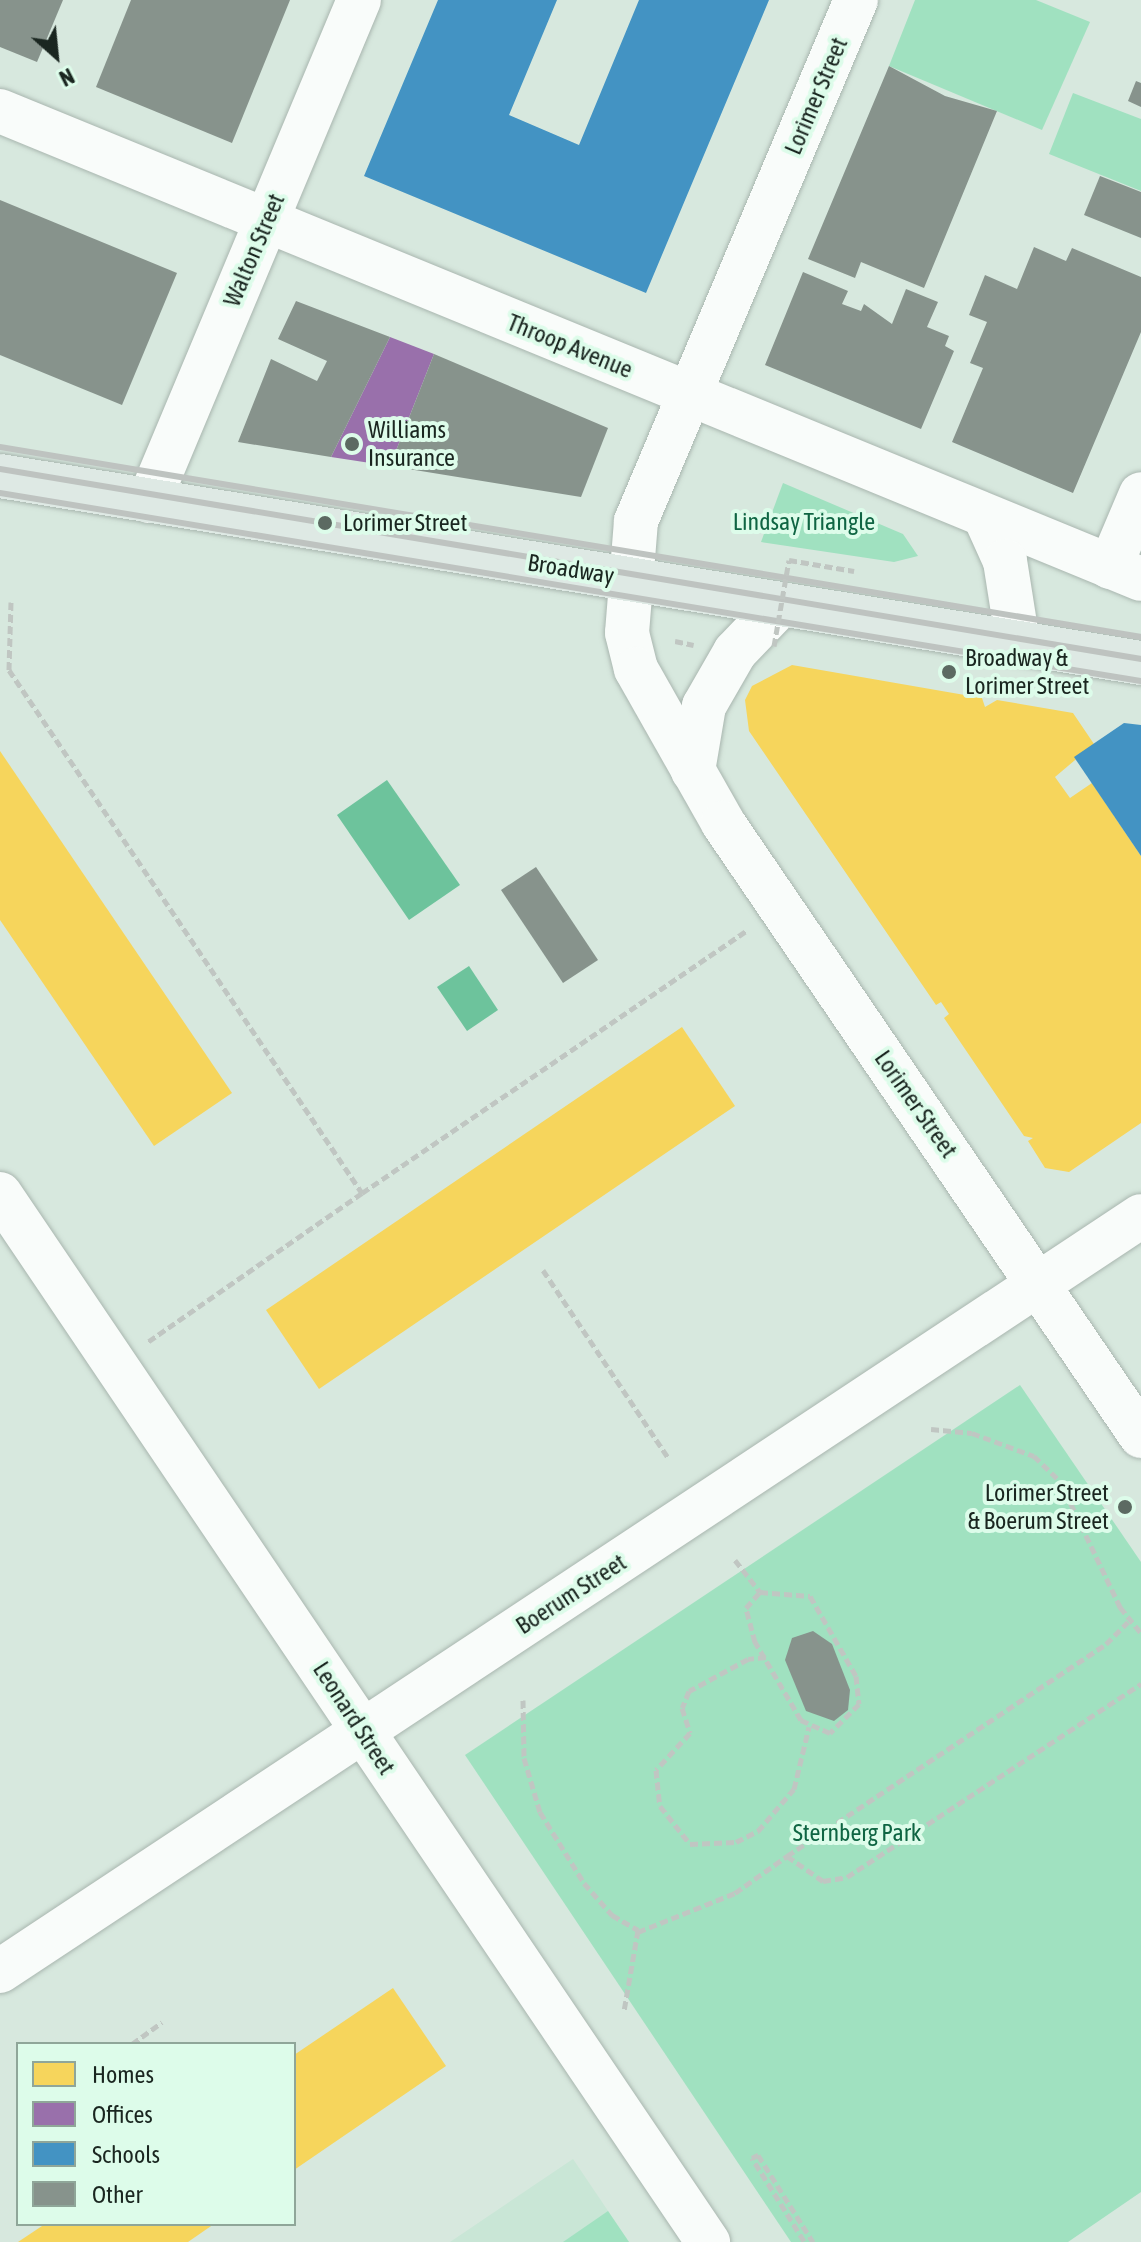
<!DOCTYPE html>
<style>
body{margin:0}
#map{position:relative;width:1141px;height:2242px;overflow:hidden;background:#d7e8de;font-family:"Asap Condensed",sans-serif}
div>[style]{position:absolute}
.built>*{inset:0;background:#c9e6d6}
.green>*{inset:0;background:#a0e1c0}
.water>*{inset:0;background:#6dc39c}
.homes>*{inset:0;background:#f6d55c}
.offices>*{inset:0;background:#9970ab}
.schools>*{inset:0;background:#4393c3}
.building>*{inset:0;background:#87938c}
.path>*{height:5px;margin-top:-2.5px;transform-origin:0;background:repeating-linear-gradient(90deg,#c0c6c2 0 8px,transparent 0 12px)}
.roads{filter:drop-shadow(0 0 2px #a9b6af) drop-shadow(0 0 2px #a9b6af)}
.minor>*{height:44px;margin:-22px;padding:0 22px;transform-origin:22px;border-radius:22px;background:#f9fcfa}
.major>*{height:44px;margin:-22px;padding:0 22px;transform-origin:22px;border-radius:22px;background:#dee9e4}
.rail>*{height:6px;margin:-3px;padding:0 3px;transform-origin:3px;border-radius:3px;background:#bec3c0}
.path-bridge>*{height:5px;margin-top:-2.5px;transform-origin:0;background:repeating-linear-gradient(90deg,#c0c6c2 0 8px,transparent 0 12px)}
.dots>*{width:22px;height:22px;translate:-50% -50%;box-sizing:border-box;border:4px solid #ddfcea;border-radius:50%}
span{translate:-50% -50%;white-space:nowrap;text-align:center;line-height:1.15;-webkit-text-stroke:8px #ddfcea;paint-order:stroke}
.street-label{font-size:24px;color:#1a2620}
.poi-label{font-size:24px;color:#1a2620}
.left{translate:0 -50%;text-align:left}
.right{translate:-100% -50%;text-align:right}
.park-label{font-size:24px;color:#0f6543}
.legend{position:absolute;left:16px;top:2042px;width:280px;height:184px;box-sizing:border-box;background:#ddfcea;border:2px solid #8fa699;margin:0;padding:10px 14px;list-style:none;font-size:24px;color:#1a2620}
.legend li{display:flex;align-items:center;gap:16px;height:40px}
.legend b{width:40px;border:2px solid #8fa699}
.north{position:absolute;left:16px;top:16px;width:80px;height:80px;-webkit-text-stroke:6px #ddfcea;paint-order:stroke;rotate:153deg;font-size:22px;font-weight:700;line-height:32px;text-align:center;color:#1a2620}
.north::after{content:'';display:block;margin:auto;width:28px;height:36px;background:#1a2620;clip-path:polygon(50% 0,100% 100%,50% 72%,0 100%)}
</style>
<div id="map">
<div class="built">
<div style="clip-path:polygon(573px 2159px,629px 2242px,450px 2242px)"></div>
</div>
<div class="green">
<div style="clip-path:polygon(915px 0,1036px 0,1090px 22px,1042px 130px,889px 66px)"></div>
<div style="clip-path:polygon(1073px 93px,1141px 119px,1141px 191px,1049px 154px)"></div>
<div style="clip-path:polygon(783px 483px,903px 534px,918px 556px,894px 562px,761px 542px)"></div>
<div style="clip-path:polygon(1020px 1385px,1141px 1562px,1141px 2192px,1068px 2242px,791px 2242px,465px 1755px)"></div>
<div style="clip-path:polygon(608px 2211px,629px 2242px,563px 2242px)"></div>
</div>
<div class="water">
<div style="clip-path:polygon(387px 780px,460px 885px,409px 920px,337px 815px)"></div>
<div style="clip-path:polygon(469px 966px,498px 1010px,467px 1031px,437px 987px)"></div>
</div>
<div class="homes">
<div style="clip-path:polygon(792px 665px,982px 698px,985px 707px,997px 700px,1073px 713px,1094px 744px,1055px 777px,1070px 798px,1092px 783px,1141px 856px,1141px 1123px,1069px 1172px,1045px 1168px,1028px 1141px,1033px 1138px,1024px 1136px,944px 1018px,949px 1014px,941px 1002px,936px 1005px,749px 731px,745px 700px,752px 686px)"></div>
<div style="clip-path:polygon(0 751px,232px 1093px,154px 1146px,0 920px)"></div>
<div style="clip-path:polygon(682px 1027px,735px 1106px,319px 1389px,266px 1310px)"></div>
<div style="clip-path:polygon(393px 1988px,446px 2066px,294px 2170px,294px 2055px)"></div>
<div style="clip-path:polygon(45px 2224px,214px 2224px,188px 2242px,18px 2242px)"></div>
</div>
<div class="offices">
<div style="clip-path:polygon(390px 337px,434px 354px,390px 466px,331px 457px)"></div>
</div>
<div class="schools">
<div style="clip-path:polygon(438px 0,557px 0,509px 115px,579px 145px,639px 0,769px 0,646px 293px,364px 176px)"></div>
<div style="clip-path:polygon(1124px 723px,1141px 725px,1141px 856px,1074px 757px)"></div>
</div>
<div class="building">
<div style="clip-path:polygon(0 0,63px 0,37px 62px,0 47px)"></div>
<div style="clip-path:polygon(131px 0,290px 0,232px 143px,96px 87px)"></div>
<div style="clip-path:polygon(889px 66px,945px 96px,997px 111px,924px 288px,861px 262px,855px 278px,808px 259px)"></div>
<div style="clip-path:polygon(1136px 81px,1141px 83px,1141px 107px,1128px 101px)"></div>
<div style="clip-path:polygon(1100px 176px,1141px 192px,1141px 238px,1084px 215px)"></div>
<div style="clip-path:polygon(0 200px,177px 273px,122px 405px,0 355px)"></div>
<div style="clip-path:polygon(1034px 247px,1066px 261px,1072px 248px,1141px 277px,1141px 332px,1073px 493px,952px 442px,983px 368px,970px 363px,987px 322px,969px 315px,985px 275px,1017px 289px)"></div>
<div style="clip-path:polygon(803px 272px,848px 291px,842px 304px,861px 311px,864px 304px,892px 324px,906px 289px,938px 302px,927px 327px,949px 336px,945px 346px,954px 351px,921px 429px,765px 365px)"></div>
<div style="clip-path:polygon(296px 301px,390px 337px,331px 457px,238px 442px,271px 359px,317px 381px,327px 361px,278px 339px)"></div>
<div style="clip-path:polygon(434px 354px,608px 428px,581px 497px,390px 466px)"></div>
<div style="clip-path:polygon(536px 867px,598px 960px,563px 983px,501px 890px)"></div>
<div style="clip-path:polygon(813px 1631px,832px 1644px,850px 1690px,848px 1710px,834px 1721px,806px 1711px,785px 1660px,792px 1638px)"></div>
</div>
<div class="path">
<div style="left:789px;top:560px;width:66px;rotate:9.6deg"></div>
<div style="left:11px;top:602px;width:68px;rotate:91.7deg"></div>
<div style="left:9px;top:670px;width:631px;rotate:55.98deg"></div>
<div style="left:362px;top:1193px;width:261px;rotate:145.2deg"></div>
<div style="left:675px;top:641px;width:19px;rotate:12deg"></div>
<div style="left:362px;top:1193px;width:466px;rotate:-34.3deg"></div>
<div style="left:543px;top:1270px;width:227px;rotate:56.3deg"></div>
<div style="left:931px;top:1429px;width:41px;rotate:5.6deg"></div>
<div style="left:972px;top:1433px;width:66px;rotate:20.4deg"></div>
<div style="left:1034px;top:1456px;width:36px;rotate:44deg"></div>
<div style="left:1060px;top:1481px;width:140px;rotate:64.5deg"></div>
<div style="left:1120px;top:1607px;width:33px;rotate:51deg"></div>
<div style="left:735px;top:1560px;width:41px;rotate:52deg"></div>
<div style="left:760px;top:1592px;width:50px;rotate:4.6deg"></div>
<div style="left:810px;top:1596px;width:92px;rotate:60.1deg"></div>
<div style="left:856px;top:1676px;width:28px;rotate:84deg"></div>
<div style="left:859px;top:1704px;width:41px;rotate:135deg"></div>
<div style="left:830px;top:1733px;width:32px;rotate:-156deg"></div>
<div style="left:801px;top:1720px;width:91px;rotate:-120.5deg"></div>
<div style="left:755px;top:1642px;width:35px;rotate:-105deg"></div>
<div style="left:746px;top:1608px;width:21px;rotate:-49deg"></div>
<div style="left:766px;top:1657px;width:18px;rotate:174deg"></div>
<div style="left:748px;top:1659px;width:67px;rotate:151.5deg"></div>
<div style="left:689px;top:1691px;width:18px;rotate:112deg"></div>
<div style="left:682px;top:1708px;width:26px;rotate:72deg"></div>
<div style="left:690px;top:1733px;width:50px;rotate:132.6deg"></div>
<div style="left:656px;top:1770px;width:36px;rotate:84deg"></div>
<div style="left:660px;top:1806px;width:48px;rotate:51.7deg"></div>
<div style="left:690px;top:1844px;width:46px;rotate:-2.5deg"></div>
<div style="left:736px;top:1842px;width:25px;rotate:-27deg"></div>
<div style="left:758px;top:1831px;width:55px;rotate:-49.4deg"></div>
<div style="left:794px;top:1789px;width:64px;rotate:-76.4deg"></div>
<div style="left:523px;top:1700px;width:58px;rotate:89deg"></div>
<div style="left:524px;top:1758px;width:56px;rotate:73.5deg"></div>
<div style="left:540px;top:1812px;width:84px;rotate:58.2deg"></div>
<div style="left:584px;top:1883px;width:43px;rotate:48.8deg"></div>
<div style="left:612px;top:1915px;width:30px;rotate:30deg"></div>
<div style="left:638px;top:1930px;width:82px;rotate:99.8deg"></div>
<div style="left:787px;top:1856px;width:383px;rotate:-33.6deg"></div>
<div style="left:1106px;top:1644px;width:31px;rotate:-45deg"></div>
<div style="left:638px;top:1932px;width:105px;rotate:-21.9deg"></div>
<div style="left:735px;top:1893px;width:64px;rotate:-35.4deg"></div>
<div style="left:787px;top:1856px;width:44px;rotate:34.8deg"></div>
<div style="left:823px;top:1881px;width:24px;rotate:-9deg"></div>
<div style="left:847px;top:1877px;width:352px;rotate:-33.3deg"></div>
<div style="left:132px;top:2044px;width:37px;rotate:-36deg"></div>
<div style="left:804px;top:2241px;width:98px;rotate:-122.1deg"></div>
<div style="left:752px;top:2158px;width:7px;rotate:-27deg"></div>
<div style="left:758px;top:2155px;width:103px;rotate:57.7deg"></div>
</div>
<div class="roads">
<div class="minor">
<div style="left:856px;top:0;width:566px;rotate:112.89deg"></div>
<div style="left:636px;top:521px;width:112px;rotate:94.6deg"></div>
<div style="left:627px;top:633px;width:37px;rotate:76deg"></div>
<div style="left:636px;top:669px;width:177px;rotate:60.5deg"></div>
<div style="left:723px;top:823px;width:742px;rotate:55.71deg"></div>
<div style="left:0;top:111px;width:1233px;rotate:22.3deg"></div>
<div style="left:149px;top:501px;width:543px;rotate:-67.26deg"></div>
<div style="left:986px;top:519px;width:46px;rotate:65.7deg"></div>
<div style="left:1005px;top:561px;width:83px;rotate:81deg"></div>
<div style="left:1110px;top:567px;width:79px;rotate:-67deg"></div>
<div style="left:693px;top:771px;width:66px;rotate:-80.4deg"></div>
<div style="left:704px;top:706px;width:62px;rotate:-60.1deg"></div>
<div style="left:735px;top:652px;width:65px;rotate:-46.2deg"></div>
<div style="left:0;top:1194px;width:1265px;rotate:55.96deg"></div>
<div style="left:0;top:1971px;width:1368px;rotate:-33.49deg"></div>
</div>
<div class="major">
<div style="left:0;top:476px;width:1156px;rotate:9.31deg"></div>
</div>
</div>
<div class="rail">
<div style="left:0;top:447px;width:1157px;rotate:9.45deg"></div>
<div style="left:0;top:469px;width:1157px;rotate:9.45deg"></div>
<div style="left:0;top:493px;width:1156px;rotate:9.36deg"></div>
</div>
<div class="path-bridge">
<div style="left:774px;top:646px;width:87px;rotate:-80.1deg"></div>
</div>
<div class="dots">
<div style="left:352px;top:444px;background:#5c6a62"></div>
<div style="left:325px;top:523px;background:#5c6a62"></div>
<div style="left:949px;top:672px;background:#5c6a62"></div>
<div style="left:1125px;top:1507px;background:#5c6a62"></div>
</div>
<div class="street-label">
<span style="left:816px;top:96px;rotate:-67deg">Lorimer Street</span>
<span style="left:254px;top:250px;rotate:-67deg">Walton Street</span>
<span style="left:570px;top:346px;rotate:22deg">Throop Avenue</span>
<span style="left:571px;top:569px;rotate:9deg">Broadway</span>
<span style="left:916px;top:1104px;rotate:55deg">Lorimer Street</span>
<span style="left:571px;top:1594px;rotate:-33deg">Boerum Street</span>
<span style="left:354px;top:1718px;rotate:57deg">Leonard Street</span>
</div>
<div class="poi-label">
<span class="left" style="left:368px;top:444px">Williams<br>Insurance</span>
<span class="left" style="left:343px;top:523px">Lorimer Street</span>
<span class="left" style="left:965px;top:672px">Broadway &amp;<br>Lorimer Street</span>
<span class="right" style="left:1109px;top:1507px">Lorimer Street<br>&amp; Boerum Street</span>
</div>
<div class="park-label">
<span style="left:804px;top:522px">Lindsay Triangle</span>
<span style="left:857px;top:1833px">Sternberg Park</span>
</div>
<ul class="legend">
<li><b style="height:22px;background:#f6d55c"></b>Homes</li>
<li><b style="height:22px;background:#9970ab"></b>Offices</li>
<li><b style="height:22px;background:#4393c3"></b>Schools</li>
<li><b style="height:22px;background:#87938c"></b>Other</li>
</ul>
<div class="north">N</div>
</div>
